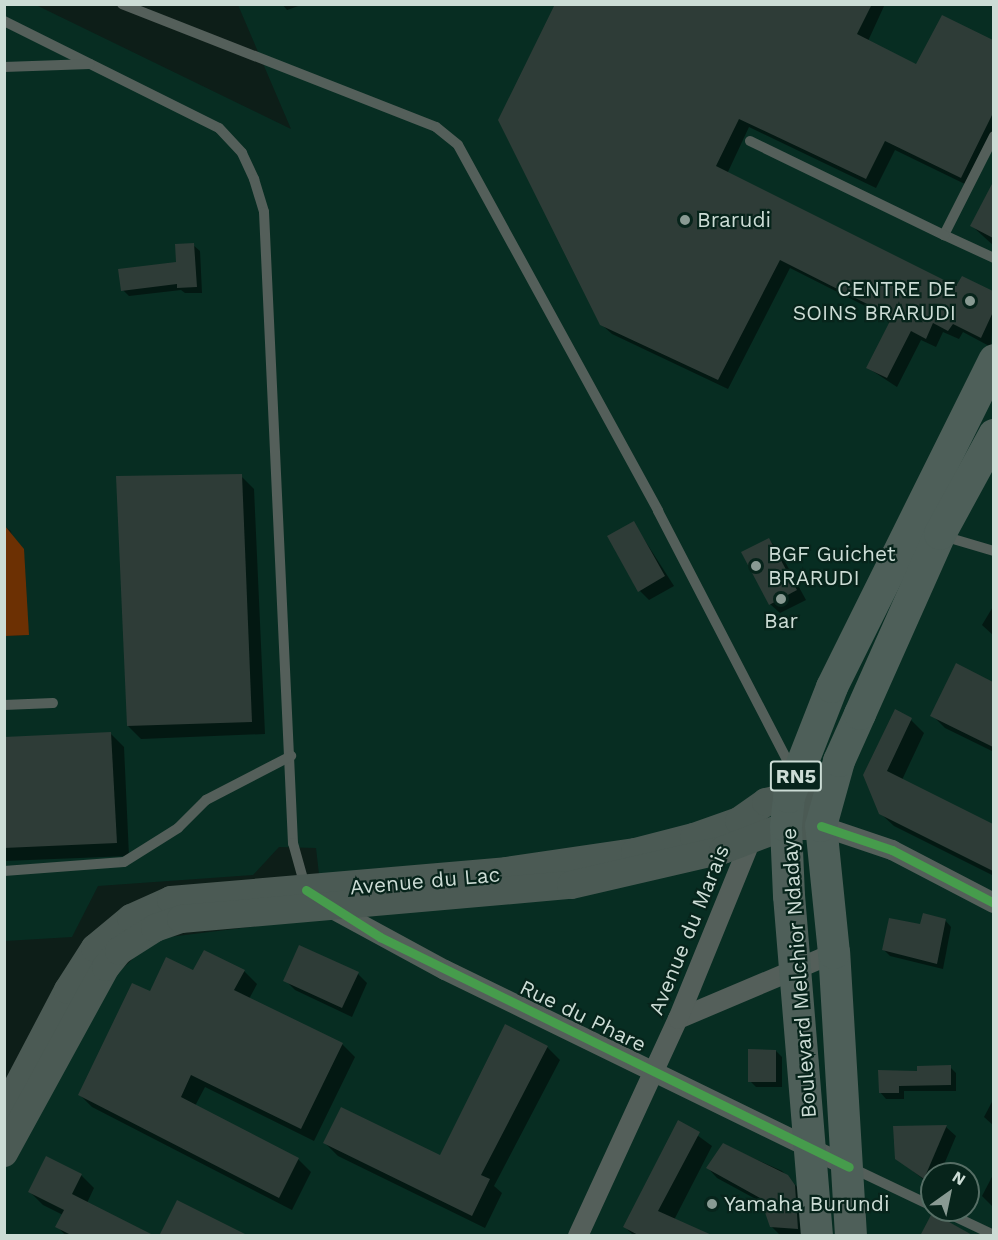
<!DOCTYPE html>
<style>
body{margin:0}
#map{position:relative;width:998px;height:1240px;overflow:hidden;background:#0d1e18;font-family:"Work Sans",sans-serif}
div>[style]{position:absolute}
.built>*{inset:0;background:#072d22}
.water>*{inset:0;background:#6c3003}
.shadow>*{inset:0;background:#0007}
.building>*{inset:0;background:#2e3c37}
.lane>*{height:10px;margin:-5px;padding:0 5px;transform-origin:5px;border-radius:5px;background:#545f5a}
.street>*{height:20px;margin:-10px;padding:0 10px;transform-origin:10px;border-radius:10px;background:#545f5a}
.secondary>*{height:28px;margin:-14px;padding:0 14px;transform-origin:14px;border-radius:14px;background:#4b5a54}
.primary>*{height:32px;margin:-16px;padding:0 16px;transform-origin:16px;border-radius:16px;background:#4e5f59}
.cycleway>*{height:9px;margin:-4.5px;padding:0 4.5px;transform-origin:4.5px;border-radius:4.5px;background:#469c4c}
.dots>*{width:16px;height:16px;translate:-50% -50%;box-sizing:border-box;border:3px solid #07241b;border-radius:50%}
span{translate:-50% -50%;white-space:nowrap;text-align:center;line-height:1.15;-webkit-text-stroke:4.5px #07241b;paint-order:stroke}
.shield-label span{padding:2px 4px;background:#07241b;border:2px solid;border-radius:4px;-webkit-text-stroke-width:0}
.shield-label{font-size:20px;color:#ccdcd5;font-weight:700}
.poi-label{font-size:21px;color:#ccdcd5}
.left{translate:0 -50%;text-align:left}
.right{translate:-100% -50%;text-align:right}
.street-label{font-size:21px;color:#ccdcd5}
.frame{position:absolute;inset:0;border:6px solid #ccdcd5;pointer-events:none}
.north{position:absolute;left:920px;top:1162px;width:60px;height:60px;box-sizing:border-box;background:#07241b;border:2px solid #566e65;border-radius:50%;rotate:33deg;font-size:16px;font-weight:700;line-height:24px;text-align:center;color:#ccdcd5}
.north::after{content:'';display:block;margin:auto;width:21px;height:27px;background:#899a93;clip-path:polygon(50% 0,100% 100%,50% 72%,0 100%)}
</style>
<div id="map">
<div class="built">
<div style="clip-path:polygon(evenodd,5px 5px,36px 5px,291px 129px,238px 5px,993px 5px,993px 1235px,5px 1235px,5px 1083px,153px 939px,324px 918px,316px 848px,279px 847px,253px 875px,98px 886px,72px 937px,5px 941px,5px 636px,28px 635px,11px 531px,4px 526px,5px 5px,932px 1174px,968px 1174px,968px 1210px,932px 1210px,932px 1174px)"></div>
</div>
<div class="water">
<div style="clip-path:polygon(5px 526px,24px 549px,29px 635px,5px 636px)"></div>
</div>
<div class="shadow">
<div style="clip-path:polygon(282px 4px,304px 4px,287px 10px)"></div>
<div style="clip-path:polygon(557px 4px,885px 4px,868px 41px,917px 66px,943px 17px,994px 42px,994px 142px,971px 187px,895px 150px,876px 188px,749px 127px,727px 174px,957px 288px,963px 278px,994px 293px,991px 347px,963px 332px,959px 339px,943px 332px,936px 347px,921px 340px,897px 387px,868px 368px,890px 324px,881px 314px,790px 268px,728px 389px,612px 334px,601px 324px)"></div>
<div style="clip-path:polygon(994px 185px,994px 246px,972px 226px)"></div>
<div style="clip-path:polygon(193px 245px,200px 251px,202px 293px,185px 293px,181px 290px,129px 296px,123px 290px,177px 263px)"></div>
<div style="clip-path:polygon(241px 476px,254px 489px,265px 734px,141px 739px,128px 726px)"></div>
<div style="clip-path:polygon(633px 522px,674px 586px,649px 600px,640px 591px)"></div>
<div style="clip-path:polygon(768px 539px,778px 549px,806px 600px,780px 613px,770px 604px)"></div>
<div style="clip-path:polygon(994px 605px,994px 636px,982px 625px)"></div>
<div style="clip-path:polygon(957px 665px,994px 683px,994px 752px,945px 728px,932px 715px)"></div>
<div style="clip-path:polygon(911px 720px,924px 733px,902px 780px,994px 826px,994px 876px,894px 826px,880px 813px,864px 775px)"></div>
<div style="clip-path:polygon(111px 734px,124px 747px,129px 856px,4px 861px,4px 738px)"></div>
<div style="clip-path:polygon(945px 920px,951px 927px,943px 969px,890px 956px,884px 950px,921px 926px)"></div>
<div style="clip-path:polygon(244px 971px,257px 984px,249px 999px,342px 1044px,355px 1057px,314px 1141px,205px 1087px,195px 1106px,298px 1159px,311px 1172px,292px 1210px,92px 1107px,79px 1094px,150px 993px,194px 972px)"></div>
<div style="clip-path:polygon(358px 974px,367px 983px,352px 1017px,295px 990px,285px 980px)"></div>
<div style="clip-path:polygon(547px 1047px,560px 1060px,494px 1186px,502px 1193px,485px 1228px,338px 1156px,325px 1143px,440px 1157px)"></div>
<div style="clip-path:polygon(776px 1051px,782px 1057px,782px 1087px,756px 1087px,750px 1081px)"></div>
<div style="clip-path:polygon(950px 1067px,956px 1073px,956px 1091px,904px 1091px,904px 1099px,886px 1099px,880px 1092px,918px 1072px)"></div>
<div style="clip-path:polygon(994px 1098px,994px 1126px,984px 1117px)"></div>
<div style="clip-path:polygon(679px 1122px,712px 1146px,674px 1220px,708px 1236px,634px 1236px,625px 1227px)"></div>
<div style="clip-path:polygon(946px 1127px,956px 1136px,940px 1174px,932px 1174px,932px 1186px,896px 1158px,894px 1128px)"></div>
<div style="clip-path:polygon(724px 1145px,782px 1171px,802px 1192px,807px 1236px,781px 1236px,772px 1227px,763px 1203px,717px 1178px,708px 1168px)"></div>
<div style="clip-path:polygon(994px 1173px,994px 1208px,982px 1196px)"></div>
<div style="clip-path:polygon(81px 1175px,94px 1188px,87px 1203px,152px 1236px,66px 1236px,57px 1226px,63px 1215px,43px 1205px,30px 1192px)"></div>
</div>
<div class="building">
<div style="clip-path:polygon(555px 4px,872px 4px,857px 34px,916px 64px,942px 15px,993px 40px,993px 113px,961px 178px,885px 141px,866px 179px,739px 119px,716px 166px,956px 286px,962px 276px,993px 291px,993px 312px,981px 338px,953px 324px,948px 331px,933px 323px,926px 339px,911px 331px,887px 378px,866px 368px,890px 321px,879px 315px,881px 311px,780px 260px,718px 380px,600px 325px,498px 120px)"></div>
<div style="clip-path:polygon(993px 182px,993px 238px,970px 226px)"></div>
<div style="clip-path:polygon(194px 243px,197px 287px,177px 288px,177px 284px,121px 291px,118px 269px,176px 262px,175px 244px)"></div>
<div style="clip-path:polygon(242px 474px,252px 722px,127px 726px,116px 476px)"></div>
<div style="clip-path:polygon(634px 521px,665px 576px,638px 592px,607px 536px)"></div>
<div style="clip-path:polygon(769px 538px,797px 590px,769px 605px,741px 552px)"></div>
<div style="clip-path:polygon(956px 663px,993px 682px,993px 747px,930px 716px)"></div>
<div style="clip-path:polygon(895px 709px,912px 718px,887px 771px,993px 824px,993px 871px,879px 814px,863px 775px)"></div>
<div style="clip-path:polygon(111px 732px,117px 843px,4px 848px,4px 737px)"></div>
<div style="clip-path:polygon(923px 913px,946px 919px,937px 964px,882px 950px,889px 918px,920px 924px)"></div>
<div style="clip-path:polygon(299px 945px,359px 972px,342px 1008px,283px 981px)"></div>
<div style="clip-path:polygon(204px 950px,245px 970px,234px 990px,343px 1043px,301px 1129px,191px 1075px,181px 1097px,299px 1158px,279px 1198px,78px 1095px,132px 983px,150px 991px,166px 957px,193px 970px)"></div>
<div style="clip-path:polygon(505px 1024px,548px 1046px,481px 1175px,490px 1179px,472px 1216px,323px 1143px,341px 1107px,440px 1155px)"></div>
<div style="clip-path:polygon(748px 1049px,776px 1050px,776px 1082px,748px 1082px)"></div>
<div style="clip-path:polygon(951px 1065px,951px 1085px,899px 1086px,899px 1093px,879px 1093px,878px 1070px,917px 1071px,917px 1066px)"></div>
<div style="clip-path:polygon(678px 1120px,700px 1132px,658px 1211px,714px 1236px,640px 1236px,623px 1227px)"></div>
<div style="clip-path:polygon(947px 1125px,924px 1179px,895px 1159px,893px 1126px)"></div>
<div style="clip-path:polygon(723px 1143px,788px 1175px,795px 1185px,798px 1229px,770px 1227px,760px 1198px,706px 1168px)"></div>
<div style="clip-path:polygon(46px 1156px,82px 1174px,72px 1194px,155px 1236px,73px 1236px,55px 1227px,64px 1210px,28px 1192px)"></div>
<div style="clip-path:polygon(177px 1200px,249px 1236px,159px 1236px)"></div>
<div style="clip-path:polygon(932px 1213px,933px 1213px,974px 1236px,920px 1236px)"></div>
</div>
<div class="lane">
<div style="left:122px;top:4px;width:337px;rotate:21.4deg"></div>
<div style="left:436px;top:127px;width:28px;rotate:39deg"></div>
<div style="left:458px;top:145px;width:417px;rotate:61.3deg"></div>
<div style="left:658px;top:511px;width:291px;rotate:62.6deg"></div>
<div style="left:4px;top:21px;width:240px;rotate:26.5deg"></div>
<div style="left:219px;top:128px;width:34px;rotate:47deg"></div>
<div style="left:242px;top:153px;width:29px;rotate:65deg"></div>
<div style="left:254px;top:179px;width:34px;rotate:73deg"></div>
<div style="left:264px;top:212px;width:632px;rotate:87.37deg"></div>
<div style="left:293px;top:843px;width:45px;rotate:74.4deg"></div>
<div style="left:4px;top:67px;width:86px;rotate:-2deg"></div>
<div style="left:994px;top:136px;width:111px;rotate:116.8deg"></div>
<div style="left:944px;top:235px;width:55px;rotate:24.7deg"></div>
<div style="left:750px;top:141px;width:216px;rotate:25.9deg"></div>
<div style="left:943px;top:536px;width:53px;rotate:16.4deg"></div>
<div style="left:4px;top:705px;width:49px;rotate:-2.3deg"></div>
<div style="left:4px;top:871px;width:120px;rotate:-4.3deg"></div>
<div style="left:124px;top:862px;width:64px;rotate:-32.2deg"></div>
<div style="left:178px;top:828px;width:40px;rotate:-45deg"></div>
<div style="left:206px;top:800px;width:96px;rotate:-27.4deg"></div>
<div style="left:852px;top:1168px;width:89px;rotate:25.4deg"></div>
<div style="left:941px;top:1210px;width:59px;rotate:25.3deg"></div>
</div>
<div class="street">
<div style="left:821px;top:826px;width:75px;rotate:18.7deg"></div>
<div style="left:892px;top:850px;width:115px;rotate:27.5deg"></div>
<div style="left:327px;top:906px;width:134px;rotate:28.5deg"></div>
<div style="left:445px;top:970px;width:449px;rotate:26deg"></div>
<div style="left:678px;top:1019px;width:169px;rotate:-22.9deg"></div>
<div style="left:578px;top:1236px;width:239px;rotate:-65.3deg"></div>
<div style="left:678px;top:1019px;width:196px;rotate:-67.8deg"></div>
</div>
<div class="secondary">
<div style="left:4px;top:1112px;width:138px;rotate:-62.3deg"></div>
<div style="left:68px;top:990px;width:50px;rotate:-57.3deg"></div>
<div style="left:95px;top:948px;width:47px;rotate:-39.8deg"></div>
<div style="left:131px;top:918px;width:44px;rotate:-24.2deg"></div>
<div style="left:171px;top:900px;width:336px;rotate:-4.9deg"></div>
<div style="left:506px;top:871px;width:130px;rotate:-8.4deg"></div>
<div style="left:635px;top:852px;width:61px;rotate:-14.3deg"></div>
<div style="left:694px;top:837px;width:48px;rotate:-19.6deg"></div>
<div style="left:739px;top:821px;width:33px;rotate:-35deg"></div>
<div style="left:766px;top:802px;width:24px;rotate:-12deg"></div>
<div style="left:789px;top:797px;width:37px;rotate:14deg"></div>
<div style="left:4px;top:1153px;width:212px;rotate:-61.3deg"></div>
<div style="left:106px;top:967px;width:21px;rotate:-51deg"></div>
<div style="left:119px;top:951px;width:43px;rotate:-32.6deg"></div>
<div style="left:155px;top:928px;width:28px;rotate:-19deg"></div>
<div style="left:181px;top:919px;width:391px;rotate:-5deg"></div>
<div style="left:571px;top:885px;width:156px;rotate:-13deg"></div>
<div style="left:723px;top:850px;width:67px;rotate:-20.9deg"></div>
<div style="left:786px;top:826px;width:35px"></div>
</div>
<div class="primary">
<div style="left:817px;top:1236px;width:341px;rotate:-94.7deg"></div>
<div style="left:789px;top:896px;width:70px;rotate:-92.5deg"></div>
<div style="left:786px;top:826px;width:29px;rotate:-84deg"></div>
<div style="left:789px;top:797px;width:118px;rotate:-68.6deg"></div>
<div style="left:832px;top:687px;width:365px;rotate:-63.6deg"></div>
<div style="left:851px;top:1236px;width:284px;rotate:-93.4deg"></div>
<div style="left:834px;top:953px;width:128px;rotate:-95.8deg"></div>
<div style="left:821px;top:826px;width:67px;rotate:-74.5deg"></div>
<div style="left:839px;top:761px;width:51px;rotate:-65.9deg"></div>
<div style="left:860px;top:714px;width:197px;rotate:-66deg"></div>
<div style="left:940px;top:534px;width:113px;rotate:-61.4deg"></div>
</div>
<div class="cycleway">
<div style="left:821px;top:826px;width:75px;rotate:18.7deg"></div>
<div style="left:892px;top:850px;width:115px;rotate:27.5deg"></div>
<div style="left:306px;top:890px;width:88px;rotate:32.4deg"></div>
<div style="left:380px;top:937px;width:522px;rotate:26.12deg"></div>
</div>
<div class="dots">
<div style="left:685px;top:220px;background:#899a93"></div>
<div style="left:970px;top:301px;background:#899a93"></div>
<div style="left:756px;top:566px;background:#899a93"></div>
<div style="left:781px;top:599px;background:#899a93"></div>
<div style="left:712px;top:1204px;background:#899a93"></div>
</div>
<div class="shield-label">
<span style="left:796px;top:776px">RN5</span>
</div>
<div class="poi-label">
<span class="left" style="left:697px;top:220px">Brarudi</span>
<span class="right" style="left:956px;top:301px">CENTRE DE<br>SOINS BRARUDI</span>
<span class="left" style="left:768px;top:566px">BGF Guichet<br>BRARUDI</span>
<span style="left:781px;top:621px">Bar</span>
<span class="left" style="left:724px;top:1204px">Yamaha Burundi</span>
</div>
<div class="street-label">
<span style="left:425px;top:881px;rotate:-5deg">Avenue du Lac</span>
<span style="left:689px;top:930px;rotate:-68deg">Avenue du Marais</span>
<span style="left:799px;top:973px;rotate:-94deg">Boulevard Melchior Ndadaye</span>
<span style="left:583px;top:1016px;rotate:26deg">Rue du Phare</span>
</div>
<div class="frame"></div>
<div class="north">N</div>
</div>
